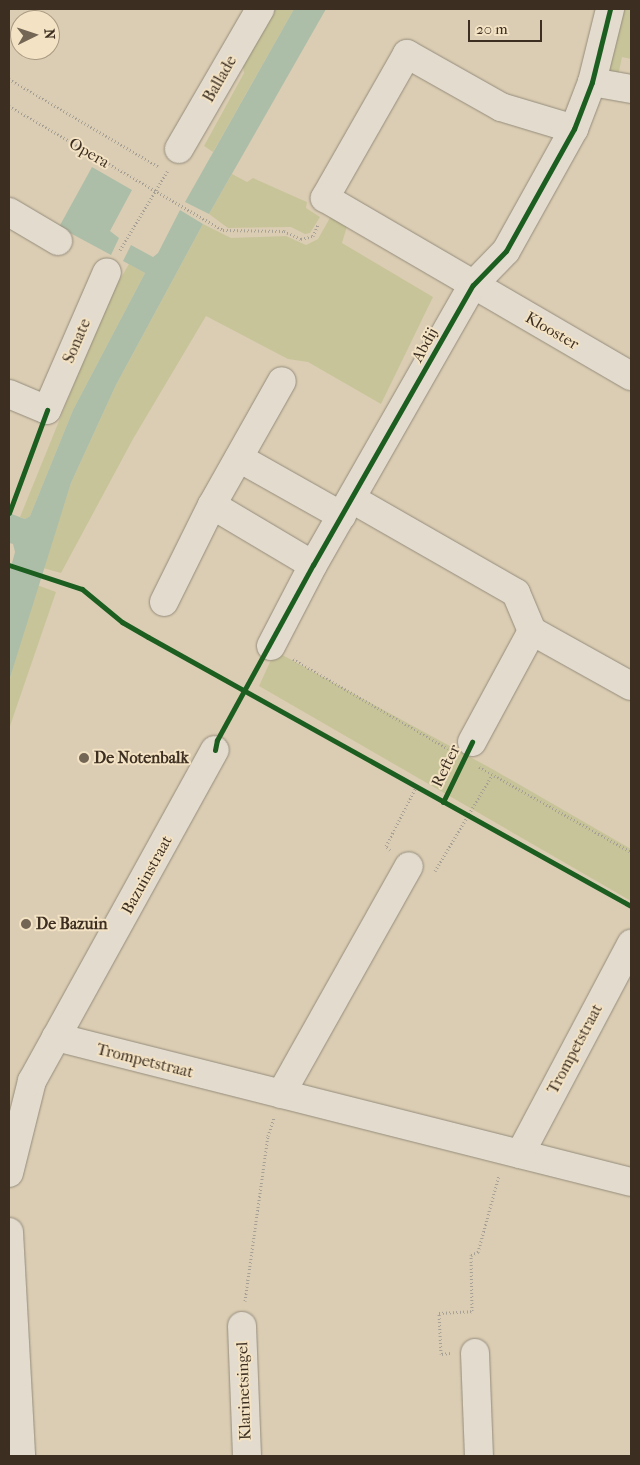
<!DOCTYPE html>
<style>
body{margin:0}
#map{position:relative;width:640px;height:1465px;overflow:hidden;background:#dbcdb3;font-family:"IM FELL French Canon",serif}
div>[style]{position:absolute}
.green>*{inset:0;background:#c8c499}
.water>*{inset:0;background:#adbea8}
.path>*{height:3px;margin-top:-1.5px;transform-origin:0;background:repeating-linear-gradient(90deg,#a6a095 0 1px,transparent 0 3.5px)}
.roads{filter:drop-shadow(0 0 1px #958c7b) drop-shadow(0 0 1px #958c7b)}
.minor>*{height:28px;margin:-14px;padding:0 14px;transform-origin:14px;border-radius:14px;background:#e2dbce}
.cycleway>*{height:5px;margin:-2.5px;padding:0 2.5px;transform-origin:2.5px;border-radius:2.5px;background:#1b5e20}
.dots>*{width:14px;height:14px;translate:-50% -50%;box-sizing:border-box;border:2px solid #f3e2c3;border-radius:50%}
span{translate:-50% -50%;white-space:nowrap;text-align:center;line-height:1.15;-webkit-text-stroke:4px #f3e2c3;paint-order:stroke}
.street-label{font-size:16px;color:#3c2f22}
.poi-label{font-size:16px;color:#3c2f22;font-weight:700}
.left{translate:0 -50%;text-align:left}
.frame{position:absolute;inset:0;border:10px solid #3c2f22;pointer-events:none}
.north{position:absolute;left:10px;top:10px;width:50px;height:50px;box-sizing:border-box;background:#f3e2c3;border:1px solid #aa9a83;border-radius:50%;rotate:86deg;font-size:14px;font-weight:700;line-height:20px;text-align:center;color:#3c2f22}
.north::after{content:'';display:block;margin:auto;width:18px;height:22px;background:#746655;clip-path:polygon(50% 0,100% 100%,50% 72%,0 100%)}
.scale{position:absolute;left:468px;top:20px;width:74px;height:22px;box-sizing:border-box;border:2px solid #3c2f22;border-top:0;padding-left:6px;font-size:15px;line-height:18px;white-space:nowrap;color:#3c2f22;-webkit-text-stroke:4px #f3e2c3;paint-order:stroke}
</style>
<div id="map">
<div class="green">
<div style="clip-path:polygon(272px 9px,294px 9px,213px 152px,204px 146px,244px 73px,240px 51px)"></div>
<div style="clip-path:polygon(619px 9px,631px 9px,631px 59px,622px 57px,618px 76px,607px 72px)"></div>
<div style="clip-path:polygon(232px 174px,247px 182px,253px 178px,300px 199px,307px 202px,306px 208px,320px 217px,310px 233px,305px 234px,291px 227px,228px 228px,209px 214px)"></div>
<div style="clip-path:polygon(331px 216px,348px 223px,342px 243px,433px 297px,381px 404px,308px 362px,288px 359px,206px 316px,133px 439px,61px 573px,43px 568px,71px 483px,116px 385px,203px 224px,231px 238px,286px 236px,306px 245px,318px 239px)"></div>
<div style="clip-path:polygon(129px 264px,145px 273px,73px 410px,30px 516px,25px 519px,20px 517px,109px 298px)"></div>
<div style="clip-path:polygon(37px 585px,56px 592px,9px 729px,9px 681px)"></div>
<div style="clip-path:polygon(275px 651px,494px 770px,631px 849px,631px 901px,259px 686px)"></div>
</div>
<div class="water">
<div style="clip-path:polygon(294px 9px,326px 9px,209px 214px,185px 202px)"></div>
<div style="clip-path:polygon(92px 167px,132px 190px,110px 231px,119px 238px,111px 255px,59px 227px)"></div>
<div style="clip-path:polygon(180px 210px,203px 224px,116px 385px,71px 483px,9px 681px,9px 574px,15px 552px,13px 544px,9px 543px,9px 513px,25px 519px,30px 516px,73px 410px,145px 273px,123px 261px,131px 245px,153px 257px,158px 253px)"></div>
</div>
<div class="path">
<div style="left:9px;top:79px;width:174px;rotate:30.4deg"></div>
<div style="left:9px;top:106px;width:247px;rotate:30.1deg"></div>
<div style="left:223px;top:230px;width:61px;rotate:0.9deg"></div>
<div style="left:284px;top:231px;width:19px;rotate:25deg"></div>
<div style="left:301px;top:239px;width:12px;rotate:-14deg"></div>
<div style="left:313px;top:236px;width:12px;rotate:-66deg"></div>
<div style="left:120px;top:250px;width:93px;rotate:-59deg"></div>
<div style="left:293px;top:659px;width:179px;rotate:30.1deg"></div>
<div style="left:479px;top:767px;width:174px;rotate:29.2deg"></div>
<div style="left:390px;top:850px;width:6px;rotate:-135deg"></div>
<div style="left:386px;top:846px;width:66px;rotate:-63deg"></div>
<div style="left:435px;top:871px;width:112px;rotate:-59.3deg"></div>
<div style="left:245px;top:1301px;width:167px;rotate:-82.1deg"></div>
<div style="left:268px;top:1136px;width:20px;rotate:-72deg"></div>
<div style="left:450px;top:1353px;width:9px;rotate:174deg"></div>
<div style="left:441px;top:1354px;width:41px;rotate:-92.8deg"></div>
<div style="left:439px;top:1313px;width:33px;rotate:-3deg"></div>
<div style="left:472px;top:1311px;width:56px;rotate:-91deg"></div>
<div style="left:471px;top:1255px;width:8px;rotate:-23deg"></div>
<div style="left:478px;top:1252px;width:80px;rotate:-74.7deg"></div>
</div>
<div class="roads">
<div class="minor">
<div style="left:592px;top:82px;width:40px;rotate:10deg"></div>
<div style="left:574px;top:129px;width:76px;rotate:-163.2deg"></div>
<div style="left:501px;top:107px;width:108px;rotate:-150.6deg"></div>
<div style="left:407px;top:54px;width:166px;rotate:119.7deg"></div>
<div style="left:325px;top:198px;width:354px;rotate:30.2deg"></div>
<div style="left:179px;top:149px;width:162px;rotate:-59.9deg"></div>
<div style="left:9px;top:212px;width:57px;rotate:30.6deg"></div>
<div style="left:9px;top:394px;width:41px;rotate:22.8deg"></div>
<div style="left:47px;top:410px;width:150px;rotate:-66.5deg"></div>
<div style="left:239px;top:458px;width:118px;rotate:29.4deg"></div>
<div style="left:352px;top:499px;width:189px;rotate:29.8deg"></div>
<div style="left:516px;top:593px;width:41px;rotate:67.2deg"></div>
<div style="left:532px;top:631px;width:113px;rotate:29.1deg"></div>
<div style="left:212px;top:505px;width:117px;rotate:30.7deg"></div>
<div style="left:164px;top:602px;width:108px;rotate:-63.7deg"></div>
<div style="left:212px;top:505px;width:142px;rotate:-60.6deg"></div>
<div style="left:271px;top:646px;width:91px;rotate:-62.6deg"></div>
<div style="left:313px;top:565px;width:322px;rotate:-60.3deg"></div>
<div style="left:473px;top:285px;width:47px;rotate:-45.9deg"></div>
<div style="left:506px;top:251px;width:140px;rotate:-60.9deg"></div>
<div style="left:574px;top:129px;width:50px;rotate:-69deg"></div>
<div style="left:592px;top:82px;width:75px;rotate:-76.1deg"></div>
<div style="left:472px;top:742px;width:126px;rotate:-61.6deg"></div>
<div style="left:56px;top:1037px;width:593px;rotate:14.15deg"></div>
<div style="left:281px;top:1094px;width:261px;rotate:-60.7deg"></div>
<div style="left:520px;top:1154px;width:238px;rotate:-62.1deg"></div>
<div style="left:9px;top:1173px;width:95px;rotate:-76deg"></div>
<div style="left:32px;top:1081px;width:378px;rotate:-61.1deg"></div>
<div style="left:9px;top:1232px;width:224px;rotate:86.9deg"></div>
<div style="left:242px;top:1326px;width:130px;rotate:87.8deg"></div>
<div style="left:475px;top:1353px;width:103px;rotate:87.8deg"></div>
</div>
</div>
<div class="cycleway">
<div style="left:9px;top:513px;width:110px;rotate:-69.7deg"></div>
<div style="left:9px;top:565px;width:77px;rotate:18.2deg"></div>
<div style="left:82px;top:589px;width:52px;rotate:39.5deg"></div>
<div style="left:122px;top:622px;width:30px;rotate:30deg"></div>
<div style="left:148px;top:637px;width:553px;rotate:29.12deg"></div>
<div style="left:215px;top:750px;width:10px;rotate:-79deg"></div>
<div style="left:217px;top:740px;width:200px;rotate:-61.3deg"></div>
<div style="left:313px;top:565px;width:322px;rotate:-60.3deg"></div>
<div style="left:473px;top:285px;width:47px;rotate:-45.9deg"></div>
<div style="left:506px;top:251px;width:140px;rotate:-60.9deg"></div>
<div style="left:574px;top:129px;width:50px;rotate:-69deg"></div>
<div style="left:592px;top:82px;width:75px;rotate:-76.1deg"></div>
<div style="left:443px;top:802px;width:67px;rotate:-64.2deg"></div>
</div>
<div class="dots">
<div style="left:84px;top:758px;background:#746655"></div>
<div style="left:26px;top:924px;background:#746655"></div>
</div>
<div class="street-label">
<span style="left:220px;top:79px;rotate:-60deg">Ballade</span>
<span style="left:89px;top:153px;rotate:30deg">Opera</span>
<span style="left:552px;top:331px;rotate:30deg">Klooster</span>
<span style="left:77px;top:341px;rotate:-67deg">Sonate</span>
<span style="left:425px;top:345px;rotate:-61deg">Abdij</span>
<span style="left:446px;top:766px;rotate:-64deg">Refter</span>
<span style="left:147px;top:875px;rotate:-61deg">Bazuinstraat</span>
<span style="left:575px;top:1049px;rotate:-62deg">Trompetstraat</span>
<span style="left:145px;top:1061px;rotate:14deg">Trompetstraat</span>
<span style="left:244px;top:1391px;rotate:-92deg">Klarinetsingel</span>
</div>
<div class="poi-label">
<span class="left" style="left:94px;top:758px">De Notenbalk</span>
<span class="left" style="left:36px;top:924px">De Bazuin</span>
</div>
<div class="frame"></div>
<div class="north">N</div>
<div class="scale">20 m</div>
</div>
